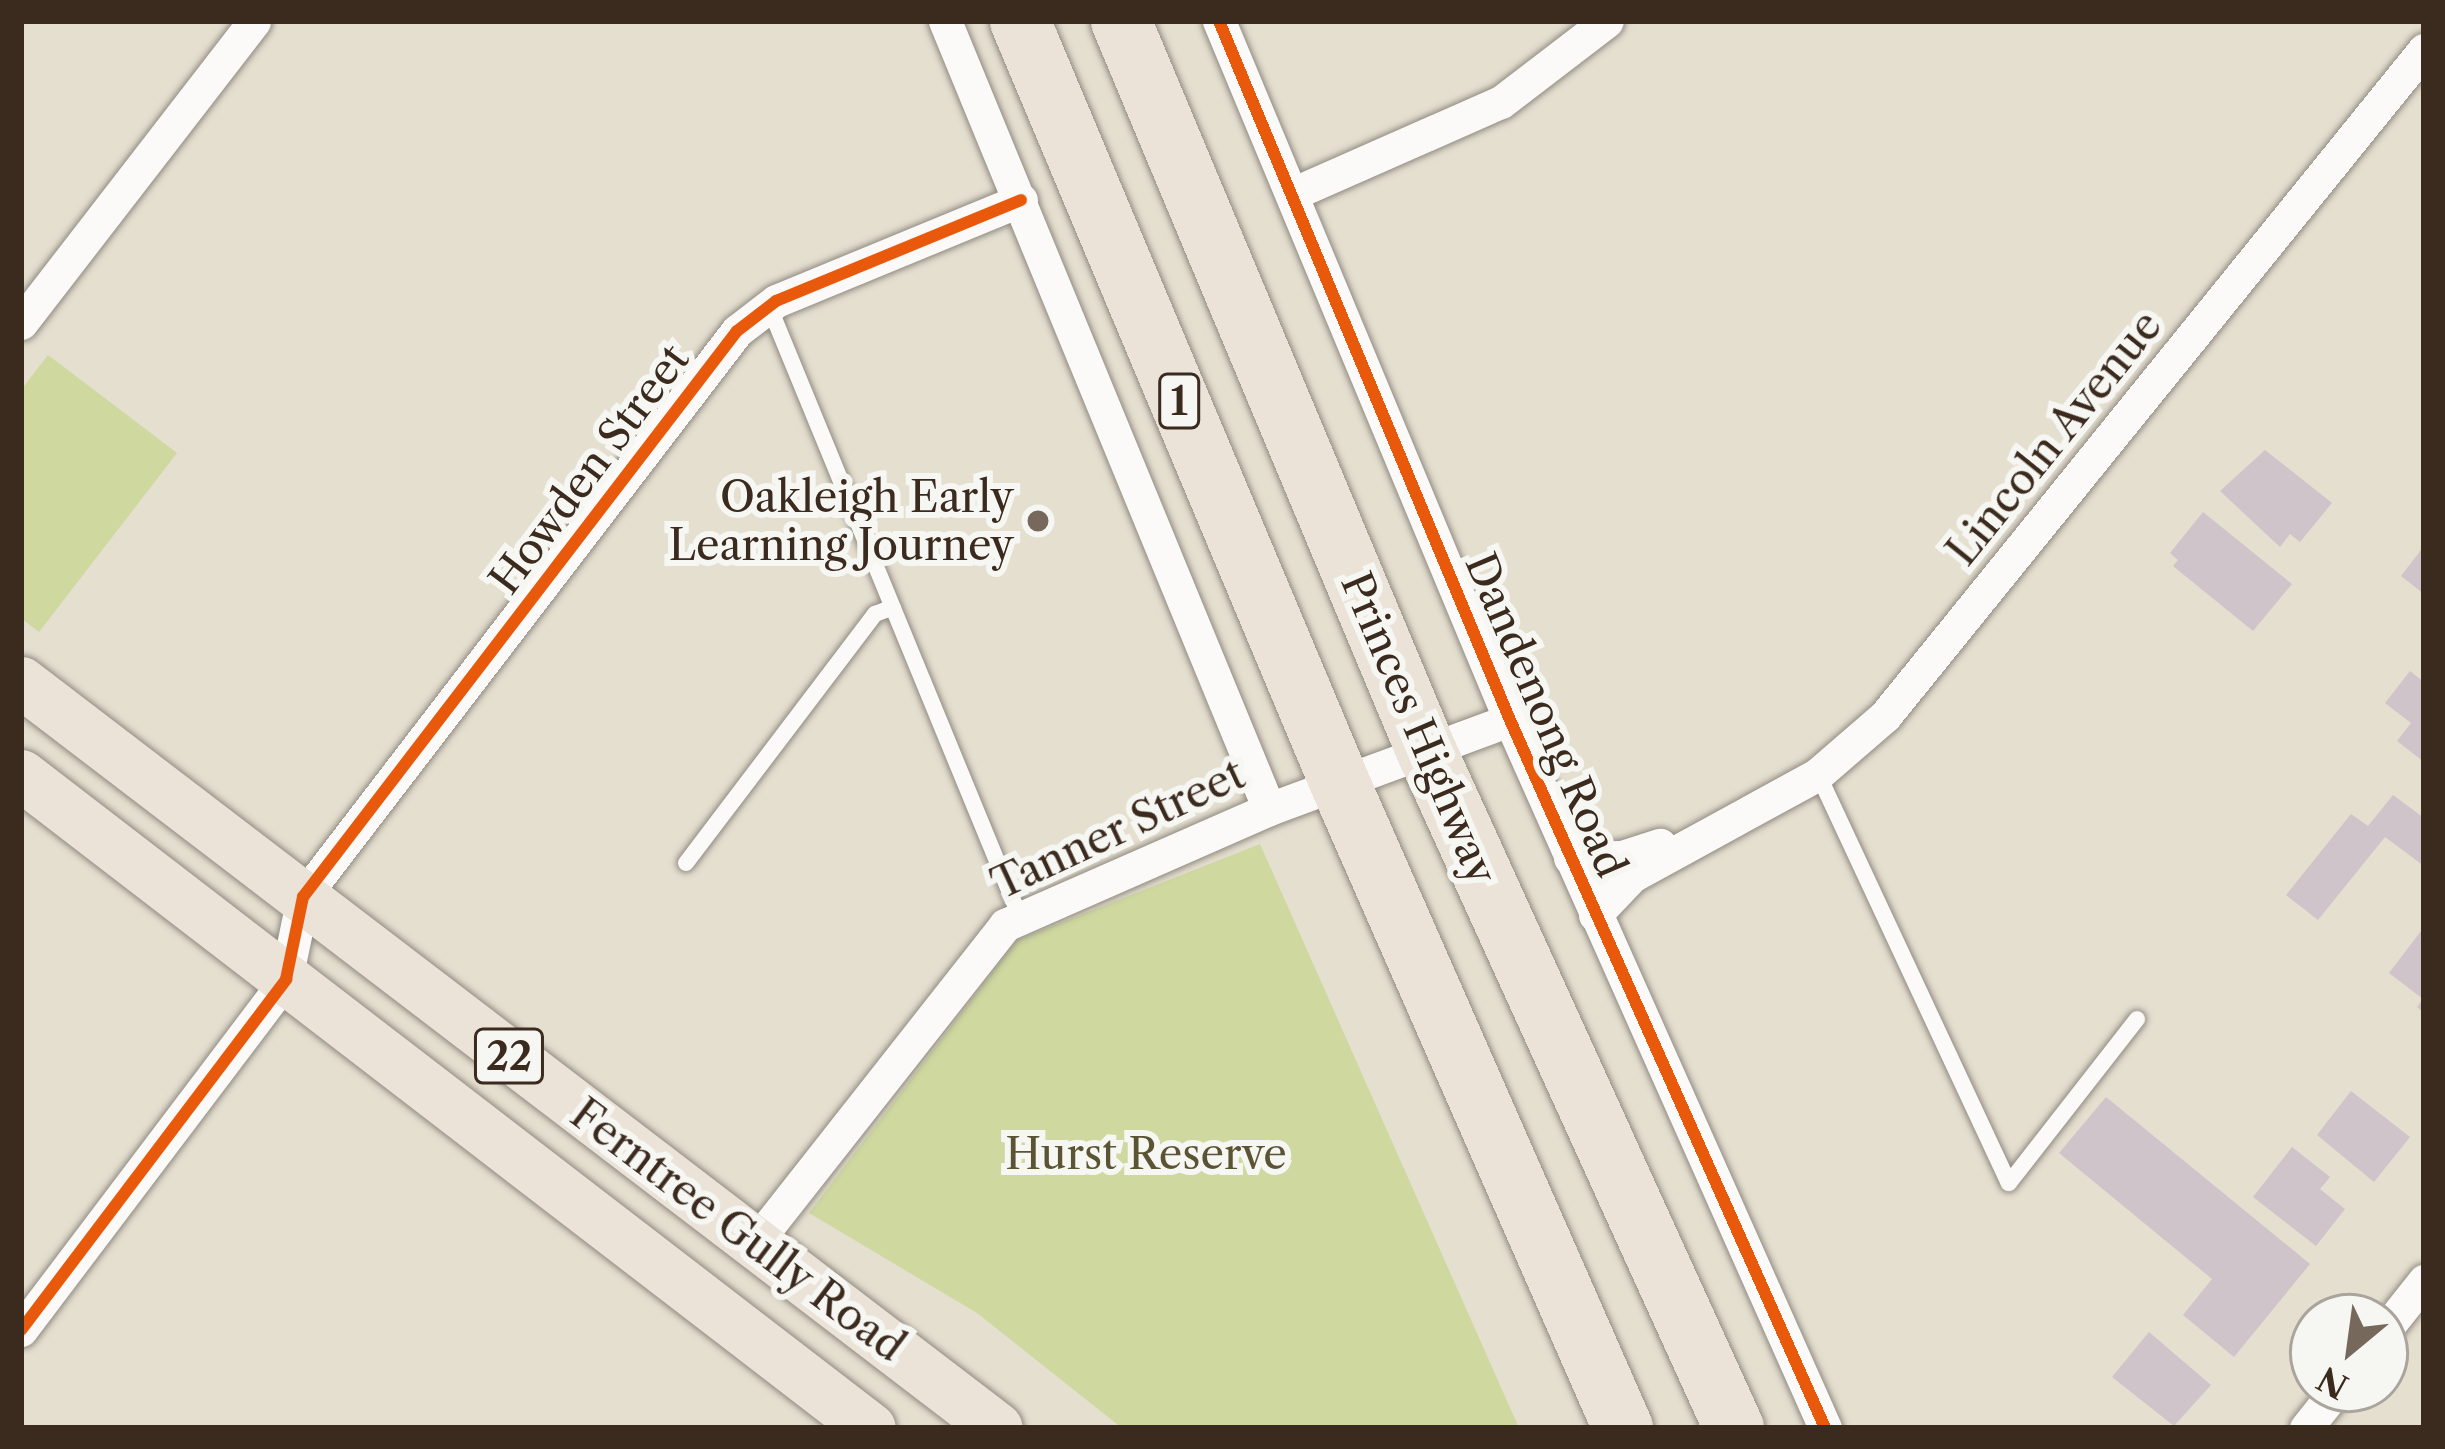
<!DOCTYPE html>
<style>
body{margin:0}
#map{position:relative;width:2445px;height:1449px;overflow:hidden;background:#e5dfd0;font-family:"Libre Caslon Text",serif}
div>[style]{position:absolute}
.green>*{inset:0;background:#ced89f}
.building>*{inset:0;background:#cec4ca}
.roads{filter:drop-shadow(0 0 3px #918b81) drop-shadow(0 0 3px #918b81)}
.lane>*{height:16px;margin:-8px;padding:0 8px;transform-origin:8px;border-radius:8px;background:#fbfaf8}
.street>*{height:33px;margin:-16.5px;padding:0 16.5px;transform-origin:16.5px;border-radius:16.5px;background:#fbfaf8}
.primary>*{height:51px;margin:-25.5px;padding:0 25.5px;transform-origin:25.5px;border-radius:25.5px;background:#ebe2d8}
.highway>*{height:60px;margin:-30px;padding:0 30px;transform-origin:30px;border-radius:30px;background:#ebe2d8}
.cycleway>*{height:12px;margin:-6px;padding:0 6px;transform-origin:6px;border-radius:6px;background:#e8590c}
.dots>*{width:33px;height:33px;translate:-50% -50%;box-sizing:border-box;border:6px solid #f6f6f2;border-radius:50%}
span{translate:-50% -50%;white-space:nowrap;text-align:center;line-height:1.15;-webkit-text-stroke:12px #f6f6f2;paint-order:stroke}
.shield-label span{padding:3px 9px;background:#f6f6f2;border:3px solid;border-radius:9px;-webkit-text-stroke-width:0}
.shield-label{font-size:39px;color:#3b2a1e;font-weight:700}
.street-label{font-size:42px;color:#3b2a1e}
.poi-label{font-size:42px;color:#3b2a1e}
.right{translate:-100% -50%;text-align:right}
.park-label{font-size:42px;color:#5b5434}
.frame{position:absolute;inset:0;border:24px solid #3b2a1e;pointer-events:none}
.north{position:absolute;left:2289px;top:1293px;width:120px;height:120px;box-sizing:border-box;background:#f6f6f2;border:3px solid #aba49d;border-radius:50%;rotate:209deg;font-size:33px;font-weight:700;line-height:48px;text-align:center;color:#3b2a1e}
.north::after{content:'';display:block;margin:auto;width:42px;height:54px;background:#76695c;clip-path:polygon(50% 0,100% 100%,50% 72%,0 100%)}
</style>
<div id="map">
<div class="green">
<div style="clip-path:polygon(48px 355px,177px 453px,39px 632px,21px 618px,21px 390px)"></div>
<div style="clip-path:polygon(1260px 844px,1519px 1428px,1122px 1428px,977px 1313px,809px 1213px,1017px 940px)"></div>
</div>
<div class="building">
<div style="clip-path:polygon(2265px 450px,2332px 503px,2300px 542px,2290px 534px,2280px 547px,2220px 491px)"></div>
<div style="clip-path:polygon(2203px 512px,2292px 584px,2253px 631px,2173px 566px,2178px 560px,2170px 553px)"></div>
<div style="clip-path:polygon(2424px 546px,2424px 594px,2401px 576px)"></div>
<div style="clip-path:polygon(2410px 671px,2424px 682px,2424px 762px,2397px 741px,2411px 723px,2385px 703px)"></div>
<div style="clip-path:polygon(2393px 795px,2424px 818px,2424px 866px,2385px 837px,2318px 920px,2286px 895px,2351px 814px,2368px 826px)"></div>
<div style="clip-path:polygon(2424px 927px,2424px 1013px,2417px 1007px,2423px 999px,2389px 973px)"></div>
<div style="clip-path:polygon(2351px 1091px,2410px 1137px,2374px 1182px,2317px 1135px)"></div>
<div style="clip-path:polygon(2106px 1097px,2310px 1264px,2234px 1357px,2183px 1315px,2212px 1279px,2059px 1153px)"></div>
<div style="clip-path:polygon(2292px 1147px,2330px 1177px,2320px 1189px,2345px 1209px,2316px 1246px,2253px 1197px)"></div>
<div style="clip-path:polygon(2149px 1332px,2211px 1385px,2174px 1426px,2112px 1377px)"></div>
</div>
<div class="roads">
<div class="lane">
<div style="left:769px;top:306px;width:661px;rotate:67.67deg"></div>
<div style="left:1818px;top:774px;width:451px;rotate:65deg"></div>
<div style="left:2009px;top:1183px;width:208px;rotate:-52deg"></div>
<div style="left:686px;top:863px;width:313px;rotate:-52.8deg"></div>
<div style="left:875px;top:614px;width:19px;rotate:-21deg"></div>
</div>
<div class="street">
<div style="left:945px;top:21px;width:852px;rotate:67.65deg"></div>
<div style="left:1219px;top:21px;width:757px;rotate:67.4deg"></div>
<div style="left:1510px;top:720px;width:775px;rotate:66.01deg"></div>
<div style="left:1292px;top:194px;width:228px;rotate:-23.8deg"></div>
<div style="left:1501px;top:102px;width:133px;rotate:-37.4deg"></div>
<div style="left:21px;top:323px;width:381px;rotate:-52.3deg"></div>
<div style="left:1570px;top:858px;width:52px;rotate:-1.1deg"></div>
<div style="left:1622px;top:857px;width:40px;rotate:-18deg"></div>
<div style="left:1595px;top:915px;width:54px;rotate:-46.5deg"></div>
<div style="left:1632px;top:876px;width:212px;rotate:-28.7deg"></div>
<div style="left:1818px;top:774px;width:89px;rotate:-40.9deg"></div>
<div style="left:1885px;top:716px;width:857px;rotate:-51.02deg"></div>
<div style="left:755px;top:1243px;width:405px;rotate:-51.8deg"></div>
<div style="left:1005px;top:925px;width:288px;rotate:-23.7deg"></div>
<div style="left:1269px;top:809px;width:257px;rotate:-20.3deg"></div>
<div style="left:21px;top:1330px;width:440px;rotate:-52.9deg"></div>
<div style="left:286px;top:979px;width:84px;rotate:-78.3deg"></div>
<div style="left:303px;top:897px;width:713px;rotate:-52.52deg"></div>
<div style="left:737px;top:331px;width:49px;rotate:-37.6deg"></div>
<div style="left:776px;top:301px;width:265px;rotate:-22.4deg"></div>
<div style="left:2385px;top:1330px;width:63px;rotate:-51.5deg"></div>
<div style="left:2306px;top:1428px;width:50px;rotate:-51.5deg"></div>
</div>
<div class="primary">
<div style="left:21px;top:682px;width:1228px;rotate:37.39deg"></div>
<div style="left:21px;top:775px;width:1071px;rotate:37.57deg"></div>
</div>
<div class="highway">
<div style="left:1020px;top:21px;width:824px;rotate:67.23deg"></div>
<div style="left:1339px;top:781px;width:707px;rotate:66.3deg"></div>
<div style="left:1121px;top:21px;width:790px;rotate:67.3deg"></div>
<div style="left:1426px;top:750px;width:745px;rotate:65.57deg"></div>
</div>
</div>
<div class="cycleway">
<div style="left:1219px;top:21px;width:757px;rotate:67.4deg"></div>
<div style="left:1510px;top:720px;width:775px;rotate:66.01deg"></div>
<div style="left:21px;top:1330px;width:440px;rotate:-52.9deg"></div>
<div style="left:286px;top:979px;width:84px;rotate:-78.3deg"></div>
<div style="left:303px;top:897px;width:713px;rotate:-52.52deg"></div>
<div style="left:737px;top:331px;width:49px;rotate:-37.6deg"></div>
<div style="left:776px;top:301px;width:265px;rotate:-22.4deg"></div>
</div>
<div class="dots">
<div style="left:1038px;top:521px;background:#76695c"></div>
</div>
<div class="shield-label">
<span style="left:1179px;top:401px">1</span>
<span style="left:509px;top:1056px">22</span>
</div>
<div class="street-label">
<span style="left:2054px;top:438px;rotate:-51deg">Lincoln Avenue</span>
<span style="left:589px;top:469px;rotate:-53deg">Howden Street</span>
<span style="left:1546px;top:715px;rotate:67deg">Dandenong Road</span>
<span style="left:1419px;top:728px;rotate:67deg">Princes Highway</span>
<span style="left:1118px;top:829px;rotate:-25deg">Tanner Street</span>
<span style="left:738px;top:1230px;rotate:37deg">Ferntree Gully Road</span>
</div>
<div class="poi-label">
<span class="right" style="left:1014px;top:521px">Oakleigh Early<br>Learning Journey</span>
</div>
<div class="park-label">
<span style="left:1146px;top:1154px">Hurst Reserve</span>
</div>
<div class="frame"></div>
<div class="north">N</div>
</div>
